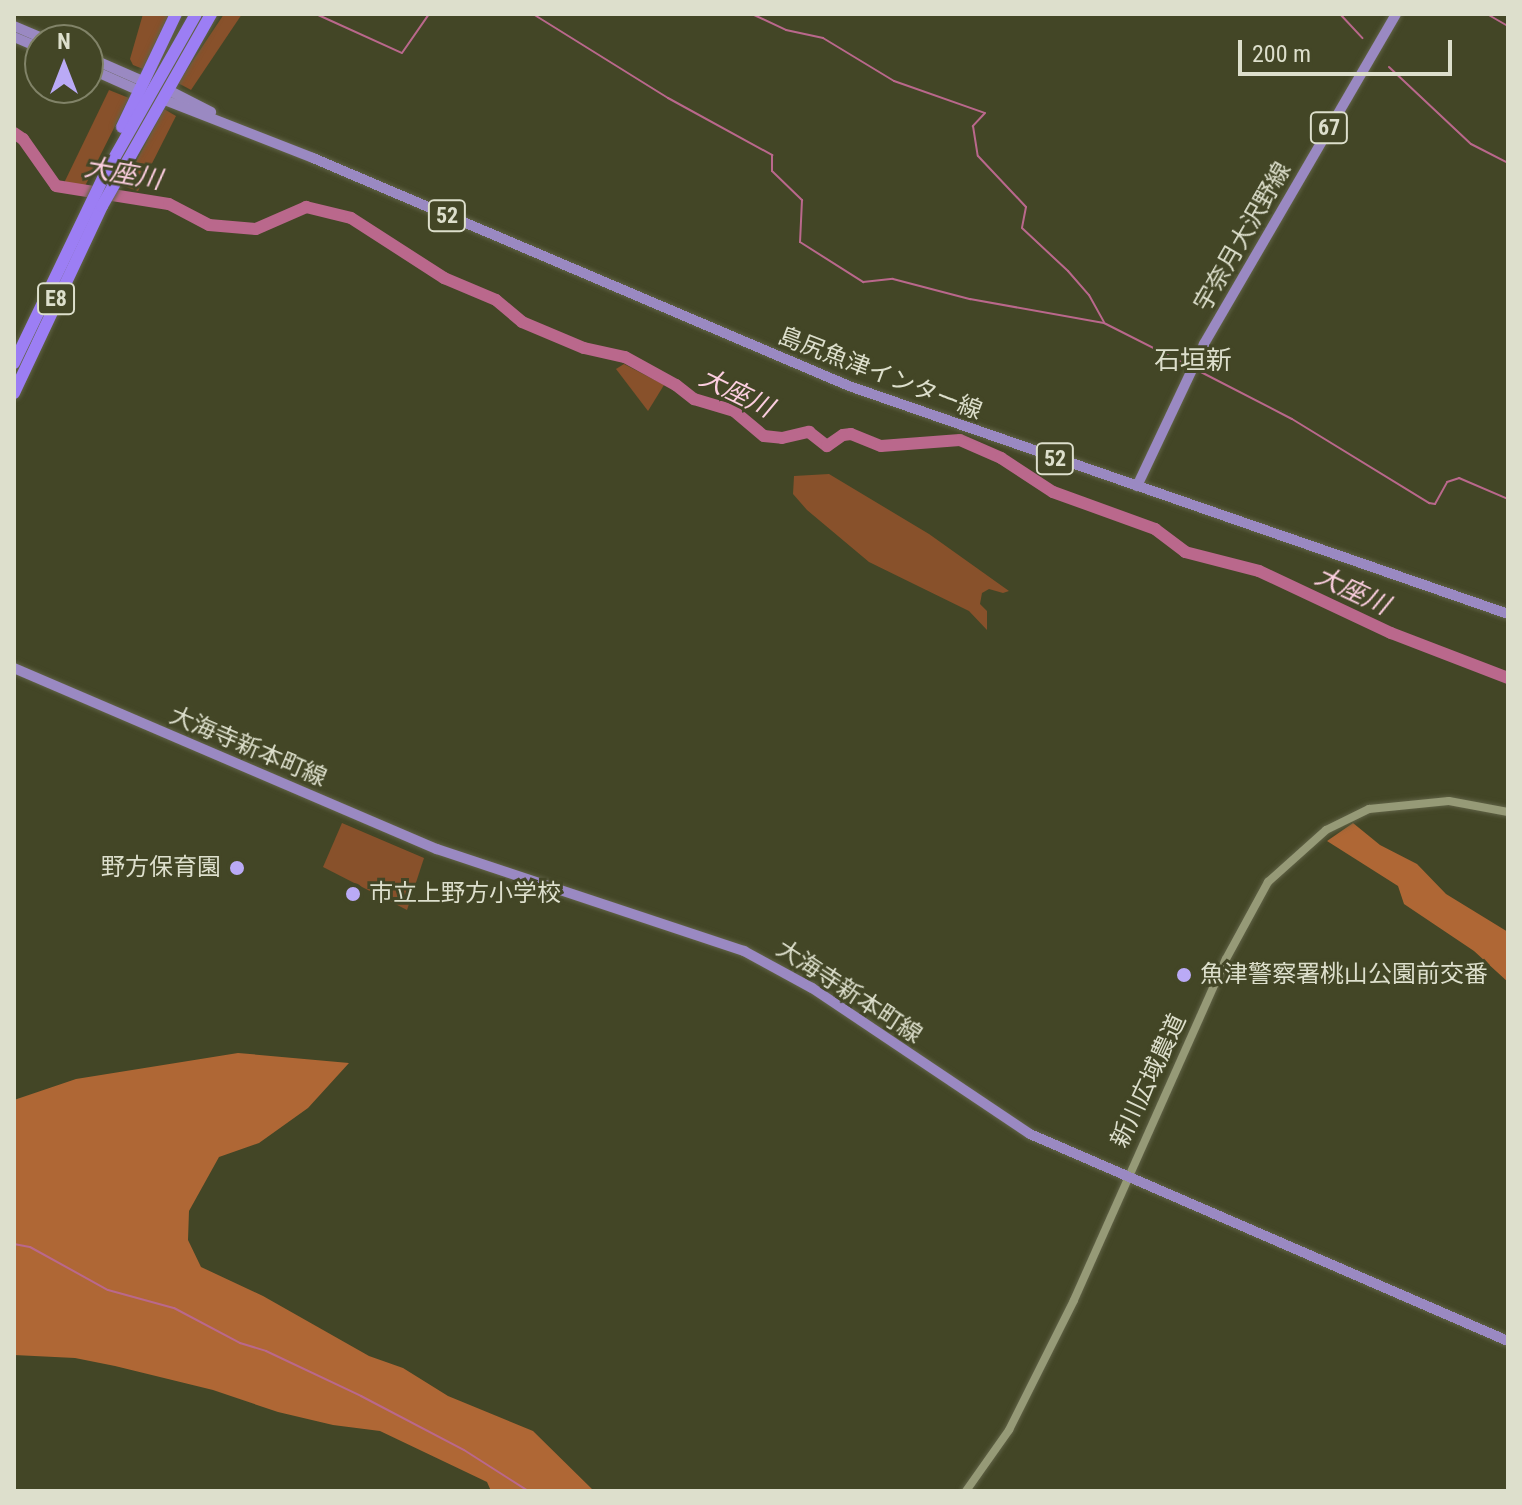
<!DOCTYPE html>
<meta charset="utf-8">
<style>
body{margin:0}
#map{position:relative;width:1522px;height:1505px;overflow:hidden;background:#434626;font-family:"Roboto Condensed","Noto Sans JP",sans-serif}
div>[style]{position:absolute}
.green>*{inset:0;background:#88512b}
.forest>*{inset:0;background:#af6735}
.stream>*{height:2px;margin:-1px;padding:0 1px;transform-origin:1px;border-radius:1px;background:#ba688c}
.river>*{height:12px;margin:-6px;padding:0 6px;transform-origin:6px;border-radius:6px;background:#ba688c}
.roads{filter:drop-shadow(0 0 2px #606246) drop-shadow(0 0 2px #606246)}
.minor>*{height:8px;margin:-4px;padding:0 4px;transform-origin:4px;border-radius:4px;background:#969a77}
.major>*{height:10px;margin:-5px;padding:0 5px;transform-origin:5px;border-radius:5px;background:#9a89c2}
.highway>*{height:12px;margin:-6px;padding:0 6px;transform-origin:6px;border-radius:6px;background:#9c7ef4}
.dots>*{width:22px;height:22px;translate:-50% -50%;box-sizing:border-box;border:4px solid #434626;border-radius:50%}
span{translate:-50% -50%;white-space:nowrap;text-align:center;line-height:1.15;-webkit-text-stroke:6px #434626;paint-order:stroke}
.shield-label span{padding:2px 6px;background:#434626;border:2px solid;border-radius:6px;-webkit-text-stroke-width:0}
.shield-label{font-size:22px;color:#dddfcc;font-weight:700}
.street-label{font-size:24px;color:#dddfcc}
.poi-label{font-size:24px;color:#dddfcc}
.right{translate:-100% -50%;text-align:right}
.left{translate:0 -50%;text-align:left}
.water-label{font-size:26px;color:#fccee0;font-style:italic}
.neighbourhood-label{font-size:26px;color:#dddfcc}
.frame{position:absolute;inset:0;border:16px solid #dddfcc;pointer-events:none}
.north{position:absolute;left:24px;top:24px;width:80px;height:80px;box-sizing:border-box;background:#434626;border:2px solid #818368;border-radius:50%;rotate:0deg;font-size:22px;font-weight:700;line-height:32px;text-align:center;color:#dddfcc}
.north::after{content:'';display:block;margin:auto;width:28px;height:36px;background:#baaaf6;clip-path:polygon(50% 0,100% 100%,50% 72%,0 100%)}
.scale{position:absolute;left:1238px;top:40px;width:214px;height:36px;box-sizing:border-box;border:4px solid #dddfcc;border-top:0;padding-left:10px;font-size:24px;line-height:28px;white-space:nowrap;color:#dddfcc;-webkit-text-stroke:6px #434626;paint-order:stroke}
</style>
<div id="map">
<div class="green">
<div style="clip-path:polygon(143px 14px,169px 14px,143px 69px,133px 65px,130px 59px)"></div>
<div style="clip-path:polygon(224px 14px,242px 14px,191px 90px,178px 83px)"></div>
<div style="clip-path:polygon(109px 90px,129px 98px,85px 186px,64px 183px)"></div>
<div style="clip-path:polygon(164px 109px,176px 116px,138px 191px,123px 186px)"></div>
<div style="clip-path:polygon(624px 364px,664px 385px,648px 411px,616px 369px)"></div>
<div style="clip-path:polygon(829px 474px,929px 534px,1009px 591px,1003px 593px,989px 589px,982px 593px,980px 604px,987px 611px,987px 630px,969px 611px,869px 562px,807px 510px,793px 494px,794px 476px)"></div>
<div style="clip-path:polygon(342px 823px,424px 858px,407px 910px,323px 867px)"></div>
</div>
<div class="forest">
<div style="clip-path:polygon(1353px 823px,1380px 845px,1417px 864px,1446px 894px,1508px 932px,1508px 982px,1474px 951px,1404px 904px,1398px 886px,1327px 841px)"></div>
<div style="clip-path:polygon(238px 1053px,349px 1063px,308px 1108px,259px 1143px,219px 1157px,189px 1211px,188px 1240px,201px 1267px,263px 1296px,369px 1356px,403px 1368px,448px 1396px,533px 1431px,594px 1491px,491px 1491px,487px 1482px,380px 1431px,333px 1425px,278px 1412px,213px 1390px,115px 1366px,75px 1358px,14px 1355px,14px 1100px,76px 1079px)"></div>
</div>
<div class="stream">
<div style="left:316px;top:14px;width:94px;rotate:24.4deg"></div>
<div style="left:402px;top:53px;width:47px;rotate:-55.3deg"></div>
<div style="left:533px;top:14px;width:159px;rotate:31.9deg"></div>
<div style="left:668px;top:98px;width:119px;rotate:28.7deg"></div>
<div style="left:772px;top:155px;width:16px;rotate:90deg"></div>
<div style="left:772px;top:171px;width:42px;rotate:44deg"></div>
<div style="left:802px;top:200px;width:42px;rotate:92.7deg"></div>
<div style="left:800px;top:242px;width:75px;rotate:32.4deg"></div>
<div style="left:863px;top:282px;width:30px;rotate:-6deg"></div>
<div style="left:893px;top:279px;width:80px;rotate:14.6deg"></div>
<div style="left:970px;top:299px;width:136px;rotate:10.2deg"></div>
<div style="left:1104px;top:323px;width:95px;rotate:26.8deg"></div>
<div style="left:752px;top:14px;width:38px;rotate:25deg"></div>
<div style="left:786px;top:30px;width:38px;rotate:12deg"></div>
<div style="left:823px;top:38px;width:83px;rotate:31.2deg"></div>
<div style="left:894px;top:81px;width:96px;rotate:19.4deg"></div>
<div style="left:985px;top:113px;width:18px;rotate:133deg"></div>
<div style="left:973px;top:126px;width:30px;rotate:81deg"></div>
<div style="left:978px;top:156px;width:70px;rotate:46.7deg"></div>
<div style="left:1026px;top:207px;width:21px;rotate:101deg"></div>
<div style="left:1022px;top:228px;width:63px;rotate:43.1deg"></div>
<div style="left:1068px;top:271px;width:32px;rotate:49deg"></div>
<div style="left:1089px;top:295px;width:31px;rotate:61deg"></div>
<div style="left:1340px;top:14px;width:33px;rotate:47deg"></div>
<div style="left:1487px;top:14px;width:24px;rotate:30deg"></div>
<div style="left:1389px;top:67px;width:112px;rotate:43.2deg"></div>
<div style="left:1471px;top:144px;width:42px;rotate:27.2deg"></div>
<div style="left:1195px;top:369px;width:109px;rotate:27.3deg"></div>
<div style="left:1292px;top:419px;width:161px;rotate:31.5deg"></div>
<div style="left:1429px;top:503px;width:6px;rotate:9deg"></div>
<div style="left:1435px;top:504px;width:25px;rotate:-61deg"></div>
<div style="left:1447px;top:482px;width:13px;rotate:-18deg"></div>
<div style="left:1459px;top:478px;width:53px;rotate:23.2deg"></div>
<div style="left:14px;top:1244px;width:16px;rotate:11deg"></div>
<div style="left:30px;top:1247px;width:89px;rotate:28.9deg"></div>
<div style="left:108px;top:1290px;width:68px;rotate:15.3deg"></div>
<div style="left:174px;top:1308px;width:75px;rotate:27.9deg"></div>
<div style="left:240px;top:1343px;width:27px;rotate:17deg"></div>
<div style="left:266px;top:1351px;width:105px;rotate:25.3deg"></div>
<div style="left:361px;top:1396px;width:116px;rotate:27.7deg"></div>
<div style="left:464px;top:1450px;width:76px;rotate:32.6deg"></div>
</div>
<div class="river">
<div style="left:14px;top:133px;width:11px;rotate:34deg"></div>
<div style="left:23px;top:139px;width:57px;rotate:54.9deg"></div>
<div style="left:56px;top:186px;width:114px;rotate:9.1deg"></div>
<div style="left:169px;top:204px;width:45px;rotate:27.7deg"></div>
<div style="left:209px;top:225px;width:47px;rotate:4.9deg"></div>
<div style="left:256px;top:229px;width:55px;rotate:-23.7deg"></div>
<div style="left:306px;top:207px;width:46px;rotate:13.7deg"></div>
<div style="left:351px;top:218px;width:111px;rotate:32.8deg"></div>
<div style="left:444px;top:278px;width:56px;rotate:22.9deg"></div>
<div style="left:496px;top:300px;width:34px;rotate:40deg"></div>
<div style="left:522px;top:322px;width:67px;rotate:22.8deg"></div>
<div style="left:584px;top:348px;width:42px;rotate:12.4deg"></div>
<div style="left:625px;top:357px;width:58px;rotate:28.8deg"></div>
<div style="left:676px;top:385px;width:23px;rotate:38deg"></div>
<div style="left:694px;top:399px;width:42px;rotate:16.7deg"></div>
<div style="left:734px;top:411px;width:39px;rotate:40deg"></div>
<div style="left:764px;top:436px;width:18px;rotate:6deg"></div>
<div style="left:782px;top:438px;width:28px;rotate:-13deg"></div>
<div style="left:809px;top:432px;width:23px;rotate:38deg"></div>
<div style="left:827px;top:446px;width:19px;rotate:-35deg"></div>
<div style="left:843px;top:435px;width:8px;rotate:-7deg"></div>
<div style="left:851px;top:434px;width:32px;rotate:22deg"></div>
<div style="left:881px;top:446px;width:79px;rotate:-4.3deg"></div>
<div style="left:960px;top:440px;width:45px;rotate:23.7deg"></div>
<div style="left:1001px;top:458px;width:62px;rotate:33.2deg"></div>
<div style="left:1053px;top:492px;width:109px;rotate:19.9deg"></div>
<div style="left:1155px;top:529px;width:38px;rotate:37deg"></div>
<div style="left:1185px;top:552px;width:76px;rotate:14.4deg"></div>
<div style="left:1259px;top:571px;width:146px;rotate:25.2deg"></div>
<div style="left:1391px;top:633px;width:125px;rotate:21deg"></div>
</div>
<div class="roads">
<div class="minor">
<div style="left:966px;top:1491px;width:75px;rotate:-54.8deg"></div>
<div style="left:1009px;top:1430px;width:145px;rotate:-63.4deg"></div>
<div style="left:1074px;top:1300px;width:373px;rotate:-66deg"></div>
<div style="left:1226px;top:959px;width:88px;rotate:-61.4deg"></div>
<div style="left:1268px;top:882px;width:78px;rotate:-41.9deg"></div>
<div style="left:1326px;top:830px;width:48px;rotate:-26deg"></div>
<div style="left:1369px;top:809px;width:80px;rotate:-5.7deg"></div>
<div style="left:1449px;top:801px;width:60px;rotate:10.6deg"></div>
</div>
<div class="major">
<div style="left:14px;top:26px;width:36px;rotate:23deg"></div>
<div style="left:14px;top:37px;width:28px;rotate:23deg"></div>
<div style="left:88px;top:57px;width:55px;rotate:23.7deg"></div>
<div style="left:88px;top:68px;width:49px;rotate:24deg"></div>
<div style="left:172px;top:92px;width:44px;rotate:27.1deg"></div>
<div style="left:167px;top:101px;width:157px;rotate:21.3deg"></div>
<div style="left:313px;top:158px;width:582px;rotate:23.04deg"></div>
<div style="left:849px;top:386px;width:697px;rotate:19.08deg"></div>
<div style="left:1137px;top:486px;width:157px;rotate:-64.7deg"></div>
<div style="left:1204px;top:344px;width:382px;rotate:-59.8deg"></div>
<div style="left:14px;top:668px;width:460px;rotate:23.2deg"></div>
<div style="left:437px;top:849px;width:324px;rotate:18.4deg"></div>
<div style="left:744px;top:951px;width:77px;rotate:28.6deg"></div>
<div style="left:812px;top:988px;width:262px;rotate:33.8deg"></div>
<div style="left:1030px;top:1134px;width:521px;rotate:23.42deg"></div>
</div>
<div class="highway">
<div style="left:122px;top:127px;width:125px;rotate:-64.5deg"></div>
<div style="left:14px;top:363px;width:208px;rotate:-64.3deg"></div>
<div style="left:104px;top:176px;width:186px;rotate:-60.4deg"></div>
<div style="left:14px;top:393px;width:207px;rotate:-64.8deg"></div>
<div style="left:102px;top:206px;width:221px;rotate:-60.4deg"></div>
</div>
</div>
<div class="dots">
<div style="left:237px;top:868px;background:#baaaf6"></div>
<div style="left:353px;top:894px;background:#baaaf6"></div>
<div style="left:1184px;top:975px;background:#baaaf6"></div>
</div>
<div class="shield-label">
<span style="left:1329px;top:128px">67</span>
<span style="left:447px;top:216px">52</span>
<span style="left:56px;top:299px">E8</span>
<span style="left:1055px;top:459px">52</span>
</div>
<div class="street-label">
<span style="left:1243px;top:237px;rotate:-60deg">宇奈月大沢野線</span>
<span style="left:880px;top:374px;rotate:21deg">島尻魚津インター線</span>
<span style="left:248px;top:747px;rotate:23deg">大海寺新本町線</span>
<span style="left:849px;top:992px;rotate:33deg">大海寺新本町線</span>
<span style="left:1149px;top:1081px;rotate:-65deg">新川広域農道</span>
</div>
<div class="poi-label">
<span class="right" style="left:221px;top:868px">野方保育園</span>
<span class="left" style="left:369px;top:894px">市立上野方小学校</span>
<span class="left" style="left:1200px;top:975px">魚津警察署桃山公園前交番</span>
</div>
<div class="water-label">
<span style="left:123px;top:174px;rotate:10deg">大座川</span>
<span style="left:736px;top:393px;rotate:26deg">大座川</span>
<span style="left:1352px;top:591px;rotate:25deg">大座川</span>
</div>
<div class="neighbourhood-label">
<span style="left:1193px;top:361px">石垣新</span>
</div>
<div class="frame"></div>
<div class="north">N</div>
<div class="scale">200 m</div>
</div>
